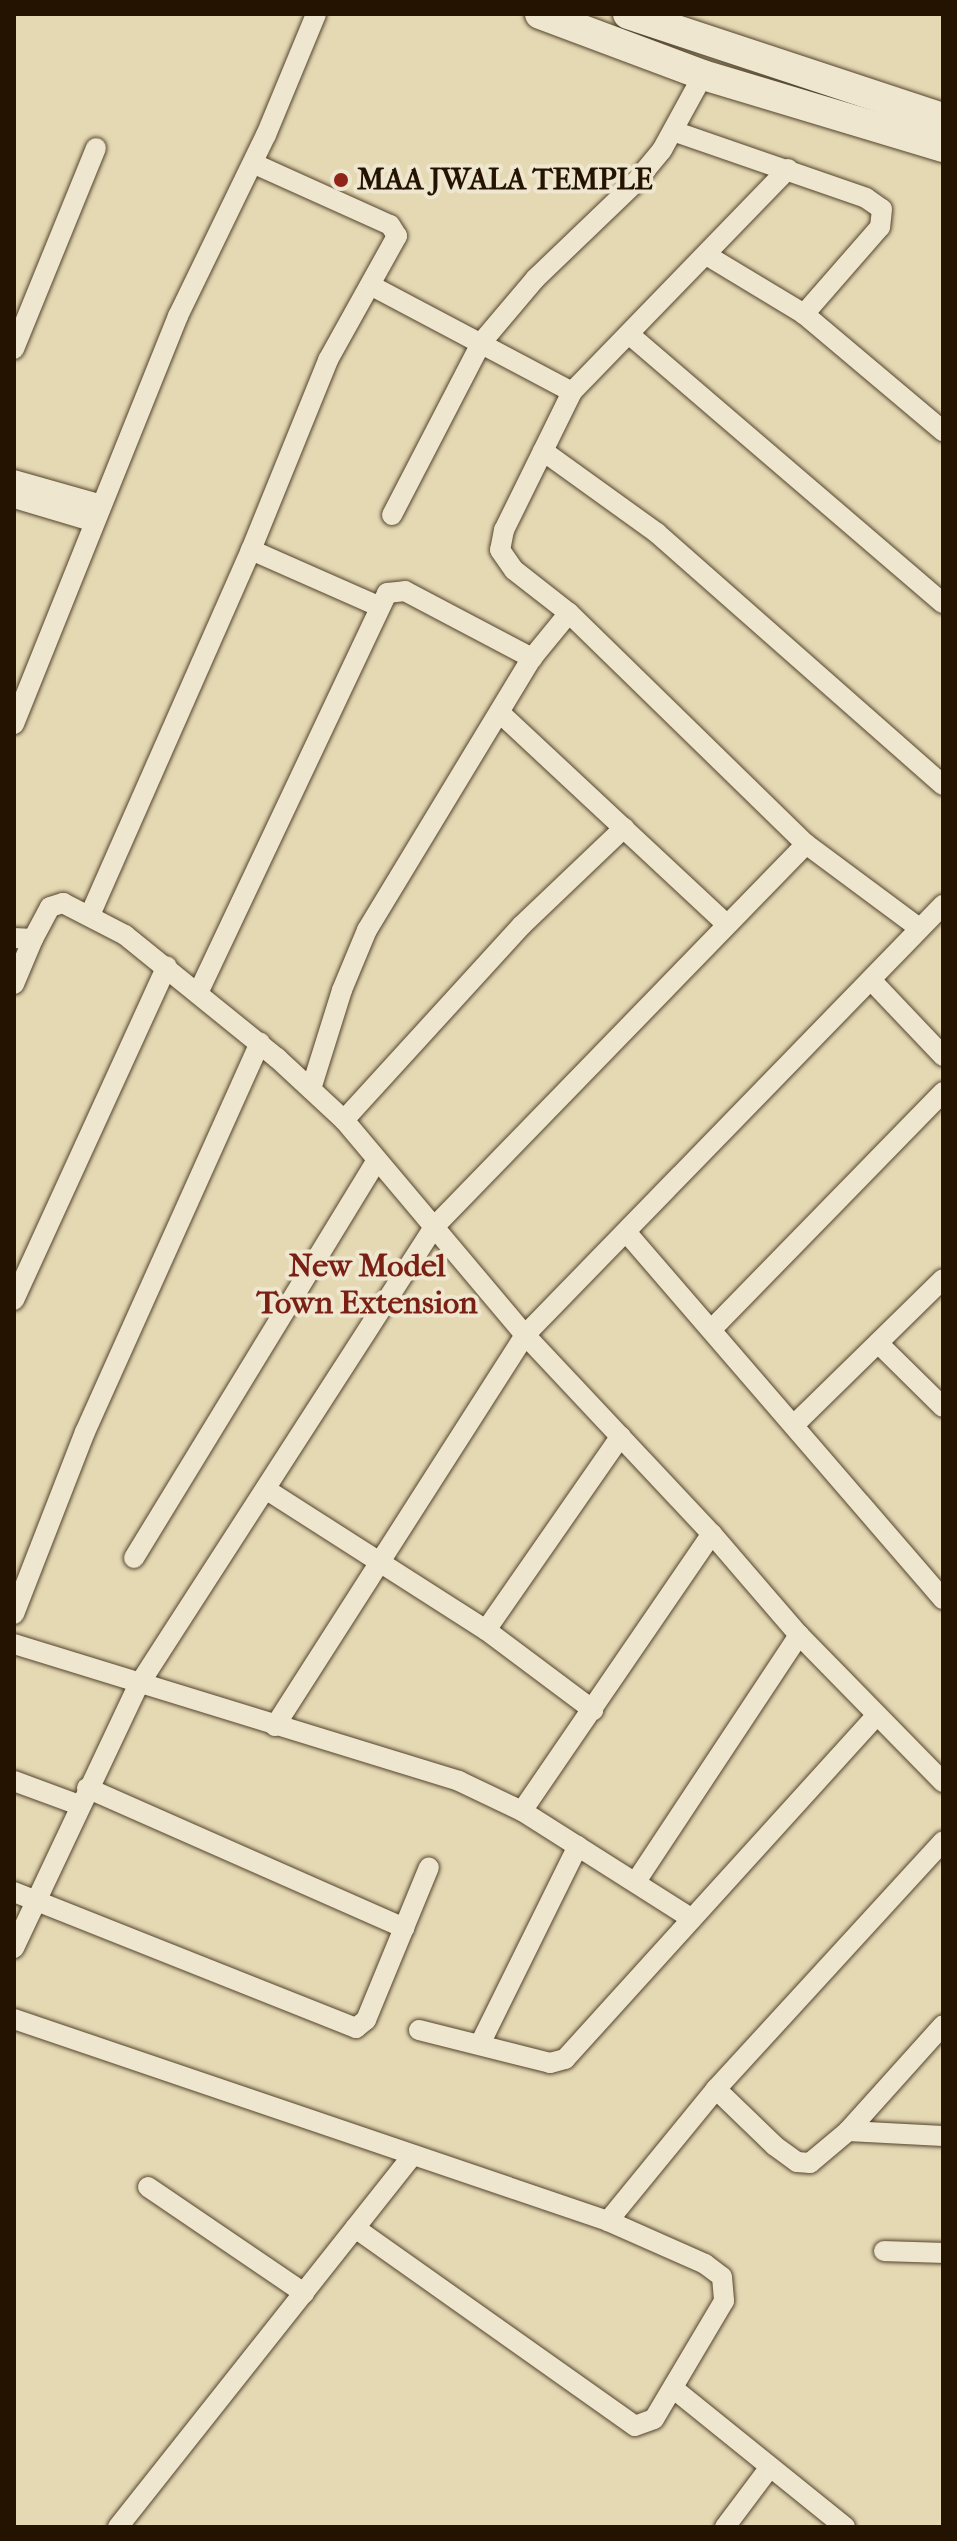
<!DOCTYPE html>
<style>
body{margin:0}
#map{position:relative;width:957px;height:2541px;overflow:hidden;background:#e5d9b4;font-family:"IM FELL French Canon",serif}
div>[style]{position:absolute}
.roads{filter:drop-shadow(0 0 2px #54442d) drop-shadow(0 0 2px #54442d)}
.street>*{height:20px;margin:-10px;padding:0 10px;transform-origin:10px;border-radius:10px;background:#eee6ce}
.secondary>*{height:30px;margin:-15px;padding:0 15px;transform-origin:15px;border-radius:15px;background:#eee6ce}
.dots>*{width:22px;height:22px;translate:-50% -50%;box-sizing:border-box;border:4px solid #eee6ce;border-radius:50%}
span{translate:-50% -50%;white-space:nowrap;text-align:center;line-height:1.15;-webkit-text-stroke:8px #eee6ce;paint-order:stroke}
.poi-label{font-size:30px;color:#231300;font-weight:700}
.left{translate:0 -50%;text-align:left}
.neighbourhood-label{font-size:32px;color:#7a1f14;font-weight:700}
.frame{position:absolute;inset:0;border:16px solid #231300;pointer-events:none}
</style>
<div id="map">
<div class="roads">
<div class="street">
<div style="left:673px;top:131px;width:204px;rotate:19.1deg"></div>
<div style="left:866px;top:198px;width:19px;rotate:35deg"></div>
<div style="left:882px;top:209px;width:18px;rotate:96deg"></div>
<div style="left:880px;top:227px;width:116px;rotate:131.1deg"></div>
<div style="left:788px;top:169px;width:310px;rotate:134.1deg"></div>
<div style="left:572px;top:392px;width:154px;rotate:116.2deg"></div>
<div style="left:504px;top:530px;width:20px;rotate:101deg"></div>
<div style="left:500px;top:550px;width:24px;rotate:55deg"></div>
<div style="left:514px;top:570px;width:70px;rotate:38deg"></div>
<div style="left:569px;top:613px;width:331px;rotate:44.3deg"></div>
<div style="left:806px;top:844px;width:141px;rotate:36.6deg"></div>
<div style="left:708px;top:256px;width:112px;rotate:31.1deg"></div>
<div style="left:804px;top:314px;width:182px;rotate:40.1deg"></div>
<div style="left:372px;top:286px;width:226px;rotate:27.9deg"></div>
<div style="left:630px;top:335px;width:412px;rotate:40.6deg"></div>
<div style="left:14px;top:349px;width:217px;rotate:-67.8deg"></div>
<div style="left:543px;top:451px;width:140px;rotate:35.7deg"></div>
<div style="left:657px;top:533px;width:381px;rotate:41.4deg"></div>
<div style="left:14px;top:480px;width:91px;rotate:15.9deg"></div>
<div style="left:14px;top:498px;width:84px;rotate:16.5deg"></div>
<div style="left:392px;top:515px;width:194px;rotate:-62.6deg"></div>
<div style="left:481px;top:343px;width:84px;rotate:-49.8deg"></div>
<div style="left:535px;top:279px;width:136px;rotate:-43.8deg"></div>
<div style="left:633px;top:185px;width:45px;rotate:-50.4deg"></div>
<div style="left:662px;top:150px;width:85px;rotate:-61.3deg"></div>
<div style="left:251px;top:550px;width:141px;rotate:23.8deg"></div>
<div style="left:500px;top:713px;width:306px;rotate:43deg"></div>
<div style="left:14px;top:724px;width:440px;rotate:-68.1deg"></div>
<div style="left:178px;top:316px;width:201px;rotate:-64.1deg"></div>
<div style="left:266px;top:135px;width:131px;rotate:-67.5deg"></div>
<div style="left:90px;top:915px;width:399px;rotate:-66.2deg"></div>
<div style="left:251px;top:550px;width:205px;rotate:-67.9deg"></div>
<div style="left:328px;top:360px;width:142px;rotate:-60.9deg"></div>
<div style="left:397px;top:236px;width:13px;rotate:-122deg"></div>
<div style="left:390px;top:225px;width:150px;rotate:-155.7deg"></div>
<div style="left:14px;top:938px;width:19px;rotate:3deg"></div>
<div style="left:33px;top:939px;width:36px;rotate:-62deg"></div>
<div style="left:50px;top:907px;width:14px;rotate:-17deg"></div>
<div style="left:63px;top:903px;width:70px;rotate:27.3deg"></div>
<div style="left:125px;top:935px;width:196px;rotate:39deg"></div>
<div style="left:277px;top:1058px;width:91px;rotate:42.8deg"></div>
<div style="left:344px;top:1120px;width:281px;rotate:49.9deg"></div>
<div style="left:525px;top:1335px;width:273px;rotate:46.8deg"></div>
<div style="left:712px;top:1534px;width:133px;rotate:49.3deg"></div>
<div style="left:799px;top:1635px;width:206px;rotate:45.6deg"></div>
<div style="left:871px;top:980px;width:105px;rotate:46.5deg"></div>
<div style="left:14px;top:984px;width:49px;rotate:-67.1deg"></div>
<div style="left:199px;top:991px;width:440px;rotate:-64.7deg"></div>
<div style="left:387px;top:593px;width:18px;rotate:-6deg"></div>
<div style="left:405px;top:591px;width:144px;rotate:27.8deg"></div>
<div style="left:311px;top:1089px;width:104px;rotate:-72.6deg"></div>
<div style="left:342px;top:990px;width:65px;rotate:-67.4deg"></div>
<div style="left:367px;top:930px;width:318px;rotate:-58.8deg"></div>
<div style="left:532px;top:658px;width:58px;rotate:-50.6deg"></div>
<div style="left:344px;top:1120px;width:264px;rotate:-47.6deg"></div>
<div style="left:522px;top:925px;width:141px;rotate:-43.6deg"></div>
<div style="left:627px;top:1233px;width:484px;rotate:49.2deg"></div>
<div style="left:14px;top:1300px;width:367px;rotate:-65.4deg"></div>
<div style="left:712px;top:1329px;width:331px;rotate:-45.7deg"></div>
<div style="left:878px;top:1343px;width:91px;rotate:44.6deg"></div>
<div style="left:795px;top:1424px;width:207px;rotate:-44.4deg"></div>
<div style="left:267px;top:1490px;width:260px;rotate:32.6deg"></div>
<div style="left:486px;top:1630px;width:134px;rotate:36.8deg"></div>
<div style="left:134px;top:1558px;width:464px;rotate:-58.6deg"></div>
<div style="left:14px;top:1614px;width:195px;rotate:-68.7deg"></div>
<div style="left:85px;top:1432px;width:427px;rotate:-65.8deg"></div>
<div style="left:486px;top:1630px;width:236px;rotate:-55.2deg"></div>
<div style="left:14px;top:1644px;width:466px;rotate:17.1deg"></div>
<div style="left:459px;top:1781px;width:70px;rotate:25.5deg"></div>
<div style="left:522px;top:1811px;width:201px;rotate:32.4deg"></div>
<div style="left:275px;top:1726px;width:464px;rotate:-57.4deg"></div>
<div style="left:525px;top:1335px;width:600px;rotate:-45.81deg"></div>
<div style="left:14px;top:1781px;width:69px;rotate:20.3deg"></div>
<div style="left:87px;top:1788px;width:347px;rotate:23.8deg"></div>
<div style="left:522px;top:1811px;width:336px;rotate:-55.6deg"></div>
<div style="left:637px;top:1880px;width:294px;rotate:-56.5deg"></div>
<div style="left:14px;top:1892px;width:368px;rotate:21.7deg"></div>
<div style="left:356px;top:2028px;width:13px;rotate:-39deg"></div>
<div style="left:366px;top:2020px;width:165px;rotate:-67.6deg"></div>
<div style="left:14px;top:1948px;width:290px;rotate:-64.7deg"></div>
<div style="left:138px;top:1686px;width:546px;rotate:-57.18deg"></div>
<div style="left:434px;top:1227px;width:534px;rotate:-45.83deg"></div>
<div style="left:14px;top:2019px;width:627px;rotate:18.78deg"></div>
<div style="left:608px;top:2221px;width:106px;rotate:23.9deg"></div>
<div style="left:705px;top:2264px;width:21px;rotate:37deg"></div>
<div style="left:722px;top:2277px;width:24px;rotate:85deg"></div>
<div style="left:724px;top:2301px;width:137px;rotate:120.7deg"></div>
<div style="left:654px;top:2419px;width:20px;rotate:160deg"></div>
<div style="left:635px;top:2426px;width:343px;rotate:-144.7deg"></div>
<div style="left:419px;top:2030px;width:135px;rotate:14.1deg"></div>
<div style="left:550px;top:2063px;width:16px;rotate:-15deg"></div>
<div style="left:565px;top:2059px;width:462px;rotate:-47.8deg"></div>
<div style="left:480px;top:2044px;width:221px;rotate:-63.7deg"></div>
<div style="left:716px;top:2089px;width:82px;rotate:44deg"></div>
<div style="left:775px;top:2146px;width:27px;rotate:36deg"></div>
<div style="left:797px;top:2162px;width:13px;rotate:4deg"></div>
<div style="left:810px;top:2163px;width:50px;rotate:-40.1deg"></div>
<div style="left:848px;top:2131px;width:142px;rotate:-48.1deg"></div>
<div style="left:848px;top:2131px;width:95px;rotate:3deg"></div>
<div style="left:148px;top:2187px;width:189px;rotate:34.2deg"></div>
<div style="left:608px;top:2221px;width:171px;rotate:-50.7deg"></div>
<div style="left:716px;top:2089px;width:336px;rotate:-47.5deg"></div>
<div style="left:884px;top:2251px;width:59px;rotate:1.9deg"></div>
<div style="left:674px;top:2389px;width:220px;rotate:38.9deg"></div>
<div style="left:118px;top:2527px;width:471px;rotate:-51.6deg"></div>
<div style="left:725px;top:2527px;width:75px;rotate:-53.1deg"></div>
</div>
<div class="secondary">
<div style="left:540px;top:14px;width:174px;rotate:20.5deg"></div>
<div style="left:703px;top:75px;width:251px;rotate:16.7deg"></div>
<div style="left:628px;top:14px;width:332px;rotate:18.3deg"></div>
</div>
</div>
<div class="dots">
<div style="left:341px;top:180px;background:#8f2418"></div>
</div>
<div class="poi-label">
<span class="left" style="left:357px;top:180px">MAA JWALA TEMPLE</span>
</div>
<div class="neighbourhood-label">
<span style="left:367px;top:1285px">New Model<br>Town Extension</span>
</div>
<div class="frame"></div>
</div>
